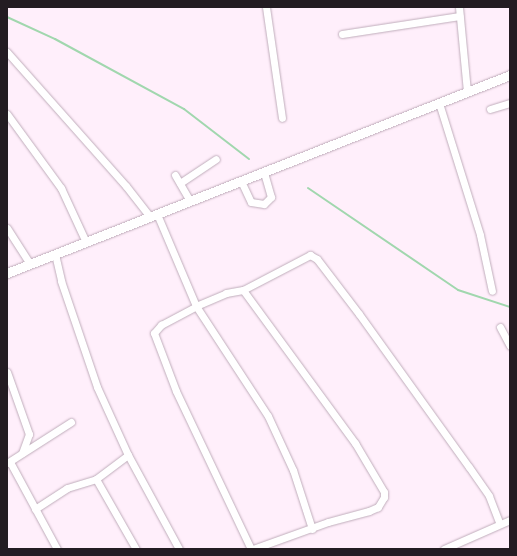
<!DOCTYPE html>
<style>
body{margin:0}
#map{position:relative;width:517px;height:556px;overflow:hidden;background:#ffeffb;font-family:Poppins,sans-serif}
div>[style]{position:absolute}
.stream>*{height:2px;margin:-1px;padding:0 1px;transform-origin:1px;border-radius:1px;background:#a1d7ae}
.roads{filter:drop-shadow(0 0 1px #c0adbb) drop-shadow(0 0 1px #c0adbb)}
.minor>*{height:7px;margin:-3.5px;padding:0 3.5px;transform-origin:3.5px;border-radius:3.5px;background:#fff}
.major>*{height:9px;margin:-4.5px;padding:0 4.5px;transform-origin:4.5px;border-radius:4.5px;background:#fff}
span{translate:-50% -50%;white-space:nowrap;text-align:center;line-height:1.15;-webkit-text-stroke:3px #fff;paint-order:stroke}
.frame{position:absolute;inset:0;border:8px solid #231c22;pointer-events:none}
</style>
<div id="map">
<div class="stream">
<div style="left:7px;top:17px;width:53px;rotate:24.6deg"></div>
<div style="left:55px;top:39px;width:147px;rotate:28.5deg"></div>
<div style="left:184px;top:109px;width:82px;rotate:37.6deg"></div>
<div style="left:308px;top:188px;width:181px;rotate:34.2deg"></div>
<div style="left:458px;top:290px;width:55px;rotate:18.1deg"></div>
</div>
<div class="roads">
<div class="minor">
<div style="left:266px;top:7px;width:112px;rotate:81.8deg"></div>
<div style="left:459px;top:7px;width:85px;rotate:84.6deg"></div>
<div style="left:342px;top:34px;width:119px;rotate:-8.7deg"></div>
<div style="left:7px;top:52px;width:179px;rotate:48.4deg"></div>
<div style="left:126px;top:186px;width:39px;rotate:52deg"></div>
<div style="left:439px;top:103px;width:138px;rotate:72.7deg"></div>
<div style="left:480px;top:235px;width:57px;rotate:77.9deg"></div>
<div style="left:490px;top:109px;width:21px;rotate:-17deg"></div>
<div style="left:7px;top:114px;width:92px;rotate:53.9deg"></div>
<div style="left:61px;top:188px;width:60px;rotate:65.2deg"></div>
<div style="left:175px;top:175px;width:30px;rotate:60deg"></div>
<div style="left:241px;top:181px;width:23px;rotate:65deg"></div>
<div style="left:251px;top:202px;width:13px;rotate:9deg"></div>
<div style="left:264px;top:204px;width:10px;rotate:-45deg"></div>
<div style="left:271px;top:197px;width:26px;rotate:-106deg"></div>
<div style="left:180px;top:183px;width:43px;rotate:-33.7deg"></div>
<div style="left:157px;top:214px;width:100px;rotate:67deg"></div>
<div style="left:196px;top:306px;width:131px;rotate:56.8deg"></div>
<div style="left:268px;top:416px;width:60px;rotate:65.2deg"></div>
<div style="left:293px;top:470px;width:62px;rotate:72.1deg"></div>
<div style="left:7px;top:228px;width:43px;rotate:57.4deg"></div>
<div style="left:55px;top:254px;width:28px;rotate:77deg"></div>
<div style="left:61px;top:281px;width:112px;rotate:71.2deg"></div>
<div style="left:97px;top:387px;width:75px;rotate:65.5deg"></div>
<div style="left:128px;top:455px;width:107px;rotate:61.5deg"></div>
<div style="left:243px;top:290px;width:190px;rotate:53.8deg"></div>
<div style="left:355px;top:443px;width:57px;rotate:59.4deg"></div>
<div style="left:384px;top:492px;width:5px;rotate:90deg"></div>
<div style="left:384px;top:497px;width:12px;rotate:121deg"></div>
<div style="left:378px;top:507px;width:10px;rotate:156deg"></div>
<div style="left:369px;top:511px;width:42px;rotate:165deg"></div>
<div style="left:328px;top:522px;width:80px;rotate:160.2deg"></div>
<div style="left:500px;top:327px;width:21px;rotate:62deg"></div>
<div style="left:7px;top:372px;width:66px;rotate:70.5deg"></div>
<div style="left:29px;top:434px;width:20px;rotate:110deg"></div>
<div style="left:10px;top:462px;width:99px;rotate:61.6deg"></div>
<div style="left:7px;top:463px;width:76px;rotate:-32.6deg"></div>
<div style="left:96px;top:479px;width:81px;rotate:60.3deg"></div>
<div style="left:35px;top:509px;width:38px;rotate:-33deg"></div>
<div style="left:67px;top:488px;width:30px;rotate:-17deg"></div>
<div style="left:96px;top:479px;width:40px;rotate:-37deg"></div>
<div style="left:251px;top:549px;width:175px;rotate:-115.4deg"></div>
<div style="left:176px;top:391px;width:62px;rotate:-110.8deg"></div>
<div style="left:154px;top:333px;width:11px;rotate:-49deg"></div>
<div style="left:161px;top:325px;width:40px;rotate:-28deg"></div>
<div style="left:196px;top:306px;width:33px;rotate:-23deg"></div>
<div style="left:226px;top:293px;width:17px;rotate:-10deg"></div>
<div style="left:243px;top:290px;width:76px;rotate:-27.6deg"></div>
<div style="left:310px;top:255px;width:8px;rotate:30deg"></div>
<div style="left:317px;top:259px;width:69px;rotate:52.6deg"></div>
<div style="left:359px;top:314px;width:188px;rotate:54.3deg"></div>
<div style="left:469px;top:467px;width:35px;rotate:55deg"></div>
<div style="left:489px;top:496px;width:30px;rotate:69deg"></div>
<div style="left:444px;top:549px;width:72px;rotate:-23.7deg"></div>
</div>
<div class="major">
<div style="left:7px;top:273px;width:541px;rotate:-21.49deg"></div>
</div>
</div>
<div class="frame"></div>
</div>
